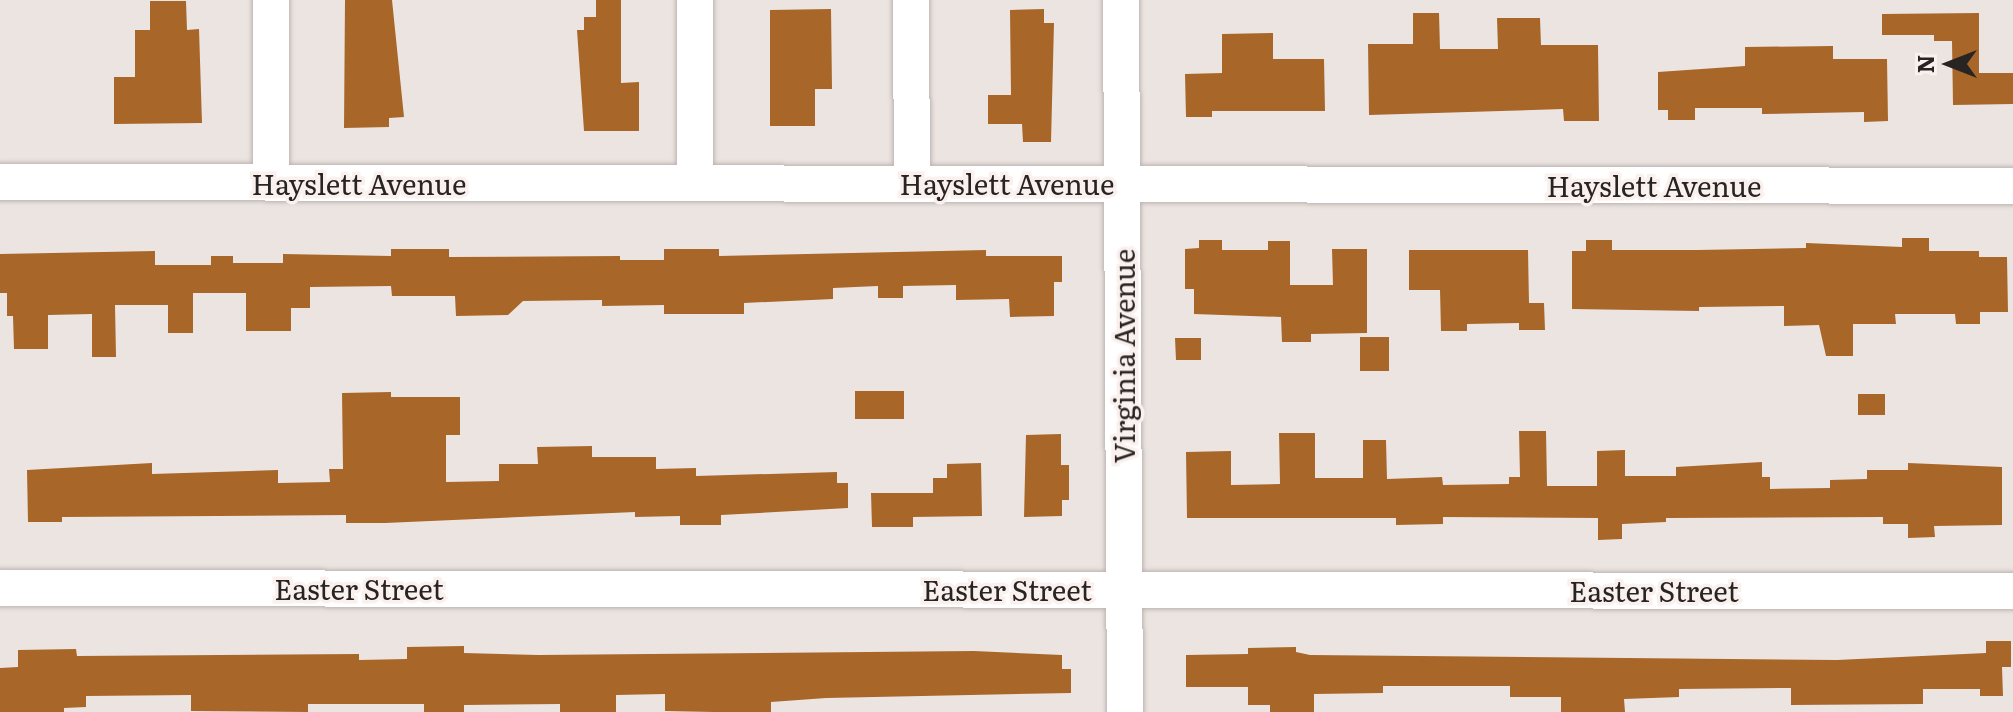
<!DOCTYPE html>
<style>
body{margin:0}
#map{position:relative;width:2013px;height:712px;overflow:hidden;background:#ece4e1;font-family:Literata,serif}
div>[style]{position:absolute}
.building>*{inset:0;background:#a86629}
.roads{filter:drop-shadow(0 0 2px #bcb4b1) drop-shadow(0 0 2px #bcb4b1)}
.minor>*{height:36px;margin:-18px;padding:0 18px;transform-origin:18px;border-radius:18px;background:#fff}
span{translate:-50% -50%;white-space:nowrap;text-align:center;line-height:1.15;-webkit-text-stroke:7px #faf1ee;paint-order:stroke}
.street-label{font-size:28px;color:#272423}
.north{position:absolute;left:1909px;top:24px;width:80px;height:80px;-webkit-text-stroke:6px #faf1ee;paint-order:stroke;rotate:270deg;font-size:22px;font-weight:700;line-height:32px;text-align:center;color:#272423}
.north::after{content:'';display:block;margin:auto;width:28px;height:36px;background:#272423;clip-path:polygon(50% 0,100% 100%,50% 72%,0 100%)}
</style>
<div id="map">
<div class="building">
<div style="clip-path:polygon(345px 0,392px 0,404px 117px,389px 118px,389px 127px,344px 128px)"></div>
<div style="clip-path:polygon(596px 0,621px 0,621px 83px,639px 82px,639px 131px,584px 131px,577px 30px,584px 30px,584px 17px,596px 17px)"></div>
<div style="clip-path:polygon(150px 1px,186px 1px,187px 30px,199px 29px,202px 123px,114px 124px,114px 77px,135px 77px,135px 30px,150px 30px)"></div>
<div style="clip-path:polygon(831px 9px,832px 89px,815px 89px,815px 126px,770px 126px,770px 10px)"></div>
<div style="clip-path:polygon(1044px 9px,1044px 23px,1054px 23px,1051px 142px,1023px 142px,1022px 124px,988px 124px,988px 95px,1011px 95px,1010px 10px)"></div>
<div style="clip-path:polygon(1413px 13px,1439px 13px,1440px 49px,1498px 49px,1497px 18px,1540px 18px,1541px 45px,1598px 45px,1599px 121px,1564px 121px,1563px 109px,1369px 115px,1368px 44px,1413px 44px)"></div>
<div style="clip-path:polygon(1979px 13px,1979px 73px,2013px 73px,2013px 104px,1953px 105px,1952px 41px,1934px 41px,1934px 35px,1882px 35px,1882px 14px)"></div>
<div style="clip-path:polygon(1273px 33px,1273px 59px,1324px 59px,1325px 111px,1212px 111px,1212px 117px,1186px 117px,1185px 74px,1222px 73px,1222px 34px)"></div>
<div style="clip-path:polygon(1833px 46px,1833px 59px,1887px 59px,1888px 121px,1864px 122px,1864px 112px,1762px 114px,1762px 108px,1695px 108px,1695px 120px,1668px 120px,1668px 110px,1658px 110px,1658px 72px,1745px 66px,1745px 47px)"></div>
<div style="clip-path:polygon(1902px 238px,1929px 238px,1929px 251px,1979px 251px,1979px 257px,2007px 257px,2008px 312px,1980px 312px,1980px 324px,1956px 324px,1955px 314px,1895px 314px,1896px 324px,1853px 324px,1853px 356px,1826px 356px,1819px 325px,1784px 326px,1784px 306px,1699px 307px,1699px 311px,1572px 309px,1572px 251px,1586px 251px,1586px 240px,1612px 240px,1612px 250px,1698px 250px,1806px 248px,1806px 243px,1902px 247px)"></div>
<div style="clip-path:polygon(1199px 240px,1222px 240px,1222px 250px,1268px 250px,1268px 241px,1290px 241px,1290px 285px,1333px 285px,1332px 249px,1367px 249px,1367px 333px,1311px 334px,1311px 342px,1282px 342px,1281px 317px,1194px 314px,1194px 289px,1185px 289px,1185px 249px,1199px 248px)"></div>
<div style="clip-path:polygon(391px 249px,449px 249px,449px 257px,620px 256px,620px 260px,664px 260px,664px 249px,719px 249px,719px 256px,986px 250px,986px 256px,1062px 256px,1062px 282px,1054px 282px,1054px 316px,1010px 317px,1009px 299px,956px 300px,956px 285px,903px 286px,903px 298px,878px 298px,878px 286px,833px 288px,833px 299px,744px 303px,744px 314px,664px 314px,664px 305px,602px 306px,602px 300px,523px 301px,508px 315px,456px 316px,455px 296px,392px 296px,391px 286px,310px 287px,310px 308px,291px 308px,291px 331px,246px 331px,246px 293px,193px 293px,193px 333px,168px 333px,168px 305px,115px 305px,116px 357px,92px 357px,92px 314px,48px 315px,48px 349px,14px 349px,13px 316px,7px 316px,7px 293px,0 293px,0 254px,155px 251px,155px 265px,211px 265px,211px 256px,233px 256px,233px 263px,283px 263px,283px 254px,391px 256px)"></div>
<div style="clip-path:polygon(1409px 250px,1528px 250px,1529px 303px,1544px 303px,1545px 330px,1519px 330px,1519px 323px,1467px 324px,1467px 331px,1441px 331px,1440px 290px,1409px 290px)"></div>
<div style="clip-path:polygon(1360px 337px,1389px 337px,1389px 371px,1360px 371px)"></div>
<div style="clip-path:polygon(1175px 338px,1201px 338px,1201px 360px,1176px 360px)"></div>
<div style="clip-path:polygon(855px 391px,904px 391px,904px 419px,855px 419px)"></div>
<div style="clip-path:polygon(391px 392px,391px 397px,460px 397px,460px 435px,446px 435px,446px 482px,499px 481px,499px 464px,538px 464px,537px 447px,592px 446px,592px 457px,656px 457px,656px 469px,696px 468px,696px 476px,837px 472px,837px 483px,848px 483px,848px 508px,721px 515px,721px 525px,680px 525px,680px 516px,635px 517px,635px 512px,385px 523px,346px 523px,346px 515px,62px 517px,62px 522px,28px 522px,27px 470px,152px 463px,152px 474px,278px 470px,278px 483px,330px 482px,329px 469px,343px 469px,342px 393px)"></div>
<div style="clip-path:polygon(1858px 394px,1885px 394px,1885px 415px,1858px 415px)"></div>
<div style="clip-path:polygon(1519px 431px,1546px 431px,1547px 486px,1597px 486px,1597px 451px,1625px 450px,1625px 476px,1676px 476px,1676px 467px,1762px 462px,1762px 477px,1770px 477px,1770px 489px,1830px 488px,1830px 480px,1867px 479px,1867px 470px,1908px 470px,1908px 463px,2002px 467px,2002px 525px,1934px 526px,1935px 537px,1908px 538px,1908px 524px,1883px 524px,1883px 517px,1666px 518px,1666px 522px,1622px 524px,1622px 539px,1598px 540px,1598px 518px,1443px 517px,1443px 524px,1396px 525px,1396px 518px,1187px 518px,1186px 452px,1231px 451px,1231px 485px,1280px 484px,1279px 433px,1315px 433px,1315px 478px,1363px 478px,1363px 440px,1386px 440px,1387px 479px,1442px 477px,1443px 485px,1509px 484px,1509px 477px,1520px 477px)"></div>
<div style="clip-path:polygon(1061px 434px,1061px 465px,1069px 465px,1069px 500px,1062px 500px,1062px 516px,1024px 517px,1026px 435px)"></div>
<div style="clip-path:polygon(981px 463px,982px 516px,913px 517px,913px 527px,872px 527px,871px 493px,933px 493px,933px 478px,947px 478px,947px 464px)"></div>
<div style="clip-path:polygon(1986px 641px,2011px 641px,2011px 667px,2002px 667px,2003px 696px,1980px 696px,1980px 689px,1923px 689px,1923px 704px,1791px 705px,1791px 688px,1679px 689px,1679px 697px,1624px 699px,1625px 712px,1561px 712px,1561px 697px,1510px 697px,1510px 686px,1383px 686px,1383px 693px,1314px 694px,1314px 712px,1270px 712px,1270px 705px,1248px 705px,1248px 687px,1186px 687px,1186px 655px,1248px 654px,1248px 648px,1296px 647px,1296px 652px,1310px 655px,1837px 660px,1986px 653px)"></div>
<div style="clip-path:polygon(464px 646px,464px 653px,538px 655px,974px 651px,1062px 655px,1062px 669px,1071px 669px,1071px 693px,826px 698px,771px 702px,771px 712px,714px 712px,665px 711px,665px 694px,616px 695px,616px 712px,560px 712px,560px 704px,464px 705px,464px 712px,424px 712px,424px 704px,308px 704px,308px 712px,191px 711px,191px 695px,86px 696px,86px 707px,64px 708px,64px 712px,0 712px,0 668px,18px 667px,18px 650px,76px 649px,77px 656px,359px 654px,359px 660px,407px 659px,407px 647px)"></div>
</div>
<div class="roads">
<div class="minor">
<div style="left:271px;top:0;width:183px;rotate:90deg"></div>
<div style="left:695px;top:0;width:183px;rotate:90deg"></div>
<div style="left:911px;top:0;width:184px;rotate:89.7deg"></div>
<div style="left:1121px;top:0;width:712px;rotate:89.68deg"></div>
<div style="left:0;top:182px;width:2013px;rotate:0.11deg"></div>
<div style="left:0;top:588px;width:2013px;rotate:0.09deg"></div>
</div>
</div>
<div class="street-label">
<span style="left:359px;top:183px">Hayslett Avenue</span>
<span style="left:1007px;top:183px">Hayslett Avenue</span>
<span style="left:1654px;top:185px">Hayslett Avenue</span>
<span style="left:1123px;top:356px;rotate:-90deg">Virginia Avenue</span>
<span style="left:359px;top:588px">Easter Street</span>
<span style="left:1007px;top:589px">Easter Street</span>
<span style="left:1654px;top:590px">Easter Street</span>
</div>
<div class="north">N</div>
</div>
